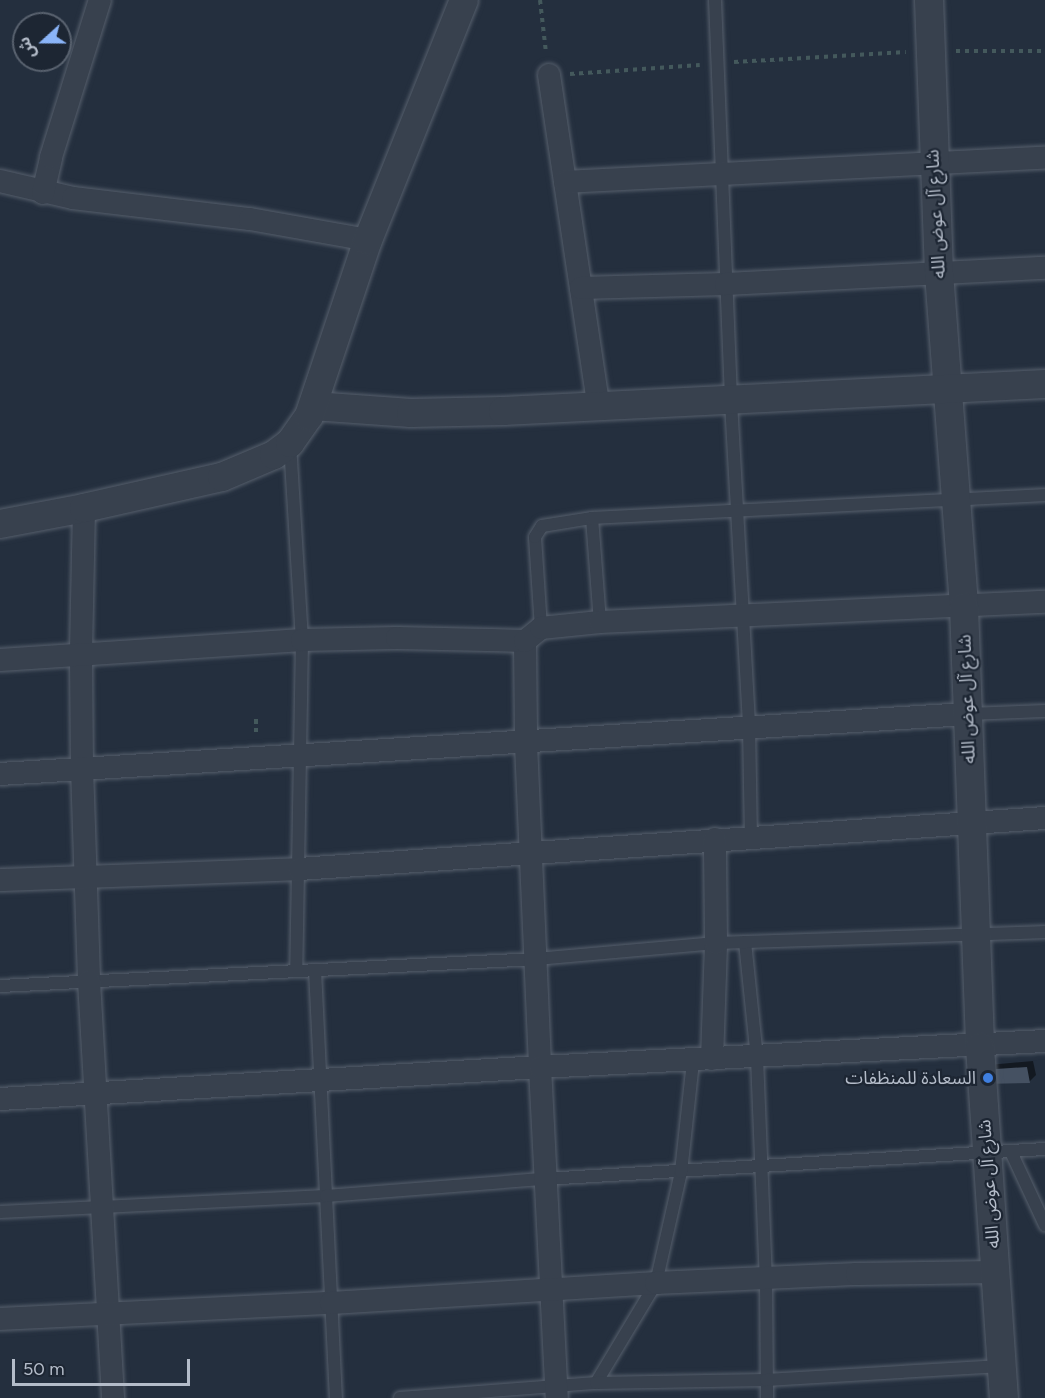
<!DOCTYPE html>
<meta charset="utf-8">
<style>
body{margin:0}
#map{position:relative;width:1045px;height:1398px;overflow:hidden;background:#242f3e;font-family:Figtree,"Noto Sans Arabic",sans-serif}
div>[style]{position:absolute}
.shadow>*{inset:0;background:#0007}
.building>*{inset:0;background:#455162}
.path>*{height:4px;margin-top:-2px;transform-origin:0;background:repeating-linear-gradient(90deg,#44595c 0 4.5px,transparent 0 9px)}
.roads{filter:drop-shadow(0 0 2px #565f6c) drop-shadow(0 0 2px #565f6c)}
.service>*{height:12px;margin:-6px;padding:0 6px;transform-origin:6px;border-radius:6px;background:#38414e}
.minor>*{height:22px;margin:-11px;padding:0 11px;transform-origin:11px;border-radius:11px;background:#38414e}
.tertiary>*{height:28px;margin:-14px;padding:0 14px;transform-origin:14px;border-radius:14px;background:#38414e}
.dots>*{width:16px;height:16px;translate:-50% -50%;box-sizing:border-box;border:3px solid #1d2633;border-radius:50%}
span{translate:-50% -50%;white-space:nowrap;text-align:center;line-height:1.15;-webkit-text-stroke:4.5px #1d2633;paint-order:stroke}
.street-label{font-size:18px;color:#b4bcc9}
.poi-label{font-size:18px;color:#b4bcc9}
.right{translate:-100% -50%;text-align:right}
.north{position:absolute;left:12px;top:12px;width:60px;height:60px;box-sizing:border-box;background:#1d2633;border:2px solid #59626f;border-radius:50%;rotate:249deg;font-size:16px;font-weight:700;line-height:24px;text-align:center;color:#b4bcc9}
.north::after{content:'';display:block;margin:auto;width:21px;height:27px;background:#8ab4f8;clip-path:polygon(50% 0,100% 100%,50% 72%,0 100%)}
.scale{position:absolute;left:12px;top:1359px;width:178px;height:27px;box-sizing:border-box;border:3px solid #b4bcc9;border-top:0;padding-left:8px;font-size:18px;line-height:21px;white-space:nowrap;color:#b4bcc9;-webkit-text-stroke:4px #1d2633;paint-order:stroke}
</style>
<div id="map">
<div class="shadow">
<div style="clip-path:polygon(1033px 1061px,1036px 1075px,1030px 1081px,983px 1071px,989px 1065px)"></div>
</div>
<div class="building">
<div style="clip-path:polygon(1027px 1067px,1030px 1083px,982px 1084px,981px 1070px)"></div>
</div>
<div class="path">
<div style="left:540px;top:0;width:53px;rotate:83.5deg"></div>
<div style="left:956px;top:51px;width:89px"></div>
<div style="left:734px;top:62px;width:172px;rotate:-3.3deg"></div>
<div style="left:570px;top:74px;width:130px;rotate:-4deg"></div>
<div style="left:256px;top:719px;width:17px;rotate:90deg"></div>
</div>
<div class="roads">
<div class="service">
<div style="left:715px;top:0;width:402px;rotate:87.7deg"></div>
<div style="left:731px;top:402px;width:324px;rotate:86.8deg"></div>
<div style="left:749px;top:726px;width:110px;rotate:89deg"></div>
<div style="left:290px;top:444px;width:196px;rotate:86.5deg"></div>
<div style="left:302px;top:640px;width:331px;rotate:91deg"></div>
<div style="left:592px;top:518px;width:104px;rotate:85.6deg"></div>
<div style="left:541px;top:628px;width:91px;rotate:-93.8deg"></div>
<div style="left:535px;top:537px;width:13px;rotate:-58deg"></div>
<div style="left:542px;top:526px;width:51px;rotate:-9.1deg"></div>
<div style="left:592px;top:518px;width:454px;rotate:-2.9deg"></div>
<div style="left:968px;top:714px;width:77px;rotate:-2.2deg"></div>
<div style="left:745px;top:942px;width:117px;rotate:84.1deg"></div>
<div style="left:757px;top:1058px;width:221px;rotate:87.7deg"></div>
<div style="left:766px;top:1279px;width:119px;rotate:89.5deg"></div>
<div style="left:315px;top:970px;width:429px;rotate:87.2deg"></div>
<div style="left:0;top:986px;width:537px;rotate:-2.88deg"></div>
<div style="left:536px;top:959px;width:181px;rotate:-5.1deg"></div>
<div style="left:716px;top:943px;width:329px;rotate:-1.9deg"></div>
<div style="left:1011px;top:1152px;width:81px;rotate:65deg"></div>
<div style="left:0;top:1212px;width:326px;rotate:-2.8deg"></div>
<div style="left:326px;top:1196px;width:219px;rotate:-4.5deg"></div>
<div style="left:544px;top:1179px;width:502px;rotate:-3.43deg"></div>
<div style="left:596px;top:1383px;width:117px;rotate:-59deg"></div>
<div style="left:656px;top:1283px;width:114px;rotate:-77.3deg"></div>
<div style="left:681px;top:1172px;width:112px;rotate:-83.8deg"></div>
<div style="left:400px;top:1398px;width:197px;rotate:-4.4deg"></div>
<div style="left:596px;top:1383px;width:170px;rotate:-1deg"></div>
<div style="left:766px;top:1380px;width:236px;rotate:-3.4deg"></div>
</div>
<div class="minor">
<div style="left:549px;top:75px;width:333px;rotate:81.5deg"></div>
<div style="left:0;top:181px;width:75px;rotate:13.1deg"></div>
<div style="left:73px;top:198px;width:178px;rotate:6.8deg"></div>
<div style="left:250px;top:219px;width:120px;rotate:10.1deg"></div>
<div style="left:565px;top:182px;width:481px;rotate:-2.9deg"></div>
<div style="left:43px;top:193px;width:37px;rotate:-77deg"></div>
<div style="left:51px;top:157px;width:164px;rotate:-72.7deg"></div>
<div style="left:581px;top:288px;width:145px;rotate:-1.6deg"></div>
<div style="left:726px;top:284px;width:319px;rotate:-2.9deg"></div>
<div style="left:84px;top:508px;width:147px;rotate:91.2deg"></div>
<div style="left:81px;top:655px;width:113px;rotate:89.5deg"></div>
<div style="left:82px;top:768px;width:213px;rotate:88.1deg"></div>
<div style="left:89px;top:981px;width:418px;rotate:86.7deg"></div>
<div style="left:525px;top:641px;width:103px;rotate:89.4deg"></div>
<div style="left:526px;top:744px;width:323px;rotate:87.5deg"></div>
<div style="left:540px;top:1067px;width:331px;rotate:87.1deg"></div>
<div style="left:0;top:660px;width:303px;rotate:-3.8deg"></div>
<div style="left:302px;top:640px;width:95px;rotate:-1.2deg"></div>
<div style="left:397px;top:638px;width:128px;rotate:1.3deg"></div>
<div style="left:525px;top:641px;width:21px;rotate:-39deg"></div>
<div style="left:541px;top:628px;width:59px;rotate:-5.8deg"></div>
<div style="left:600px;top:622px;width:445px;rotate:-2.6deg"></div>
<div style="left:0;top:774px;width:968px;rotate:-3.55deg"></div>
<div style="left:0;top:880px;width:299px;rotate:-2.1deg"></div>
<div style="left:299px;top:869px;width:748px;rotate:-3.91deg"></div>
<div style="left:712px;top:1059px;width:116px;rotate:-88deg"></div>
<div style="left:716px;top:943px;width:104px;rotate:-90.6deg"></div>
<div style="left:0;top:1099px;width:541px;rotate:-3.39deg"></div>
<div style="left:540px;top:1067px;width:506px;rotate:-2.95deg"></div>
<div style="left:0;top:1319px;width:331px;rotate:-2.8deg"></div>
<div style="left:331px;top:1303px;width:326px;rotate:-3.5deg"></div>
<div style="left:656px;top:1283px;width:201px;rotate:-2.6deg"></div>
<div style="left:857px;top:1274px;width:139px;rotate:-0.8deg"></div>
</div>
<div class="tertiary">
<div style="left:929px;top:0;width:273px;rotate:87.9deg"></div>
<div style="left:939px;top:273px;width:335px;rotate:85.7deg"></div>
<div style="left:964px;top:607px;width:440px;rotate:87.9deg"></div>
<div style="left:980px;top:1047px;width:352px;rotate:86.1deg"></div>
<div style="left:313px;top:406px;width:98px;rotate:4.1deg"></div>
<div style="left:411px;top:413px;width:92px;rotate:-1.2deg"></div>
<div style="left:503px;top:411px;width:543px;rotate:-2.85deg"></div>
<div style="left:0;top:524px;width:86px;rotate:-10.8deg"></div>
<div style="left:84px;top:508px;width:141px;rotate:-12.7deg"></div>
<div style="left:222px;top:477px;width:56px;rotate:-22.9deg"></div>
<div style="left:274px;top:455px;width:20px;rotate:-37deg"></div>
<div style="left:290px;top:443px;width:33px;rotate:-55deg"></div>
<div style="left:309px;top:416px;width:186px;rotate:-71.5deg"></div>
<div style="left:368px;top:240px;width:258px;rotate:-68.2deg"></div>
</div>
</div>
<div class="dots">
<div style="left:988px;top:1078px;background:#3f7fe0"></div>
</div>
<div class="street-label">
<span style="left:936px;top:214px;rotate:-93deg">شارع آل عوض الله</span>
<span style="left:967px;top:699px;rotate:-92deg">شارع آل عوض الله</span>
<span style="left:989px;top:1184px;rotate:-94deg">شارع آل عوض الله</span>
</div>
<div class="poi-label">
<span class="right" style="left:976px;top:1078px">السعادة للمنظفات</span>
</div>
<div class="north">ش</div>
<div class="scale">50 m</div>
</div>
